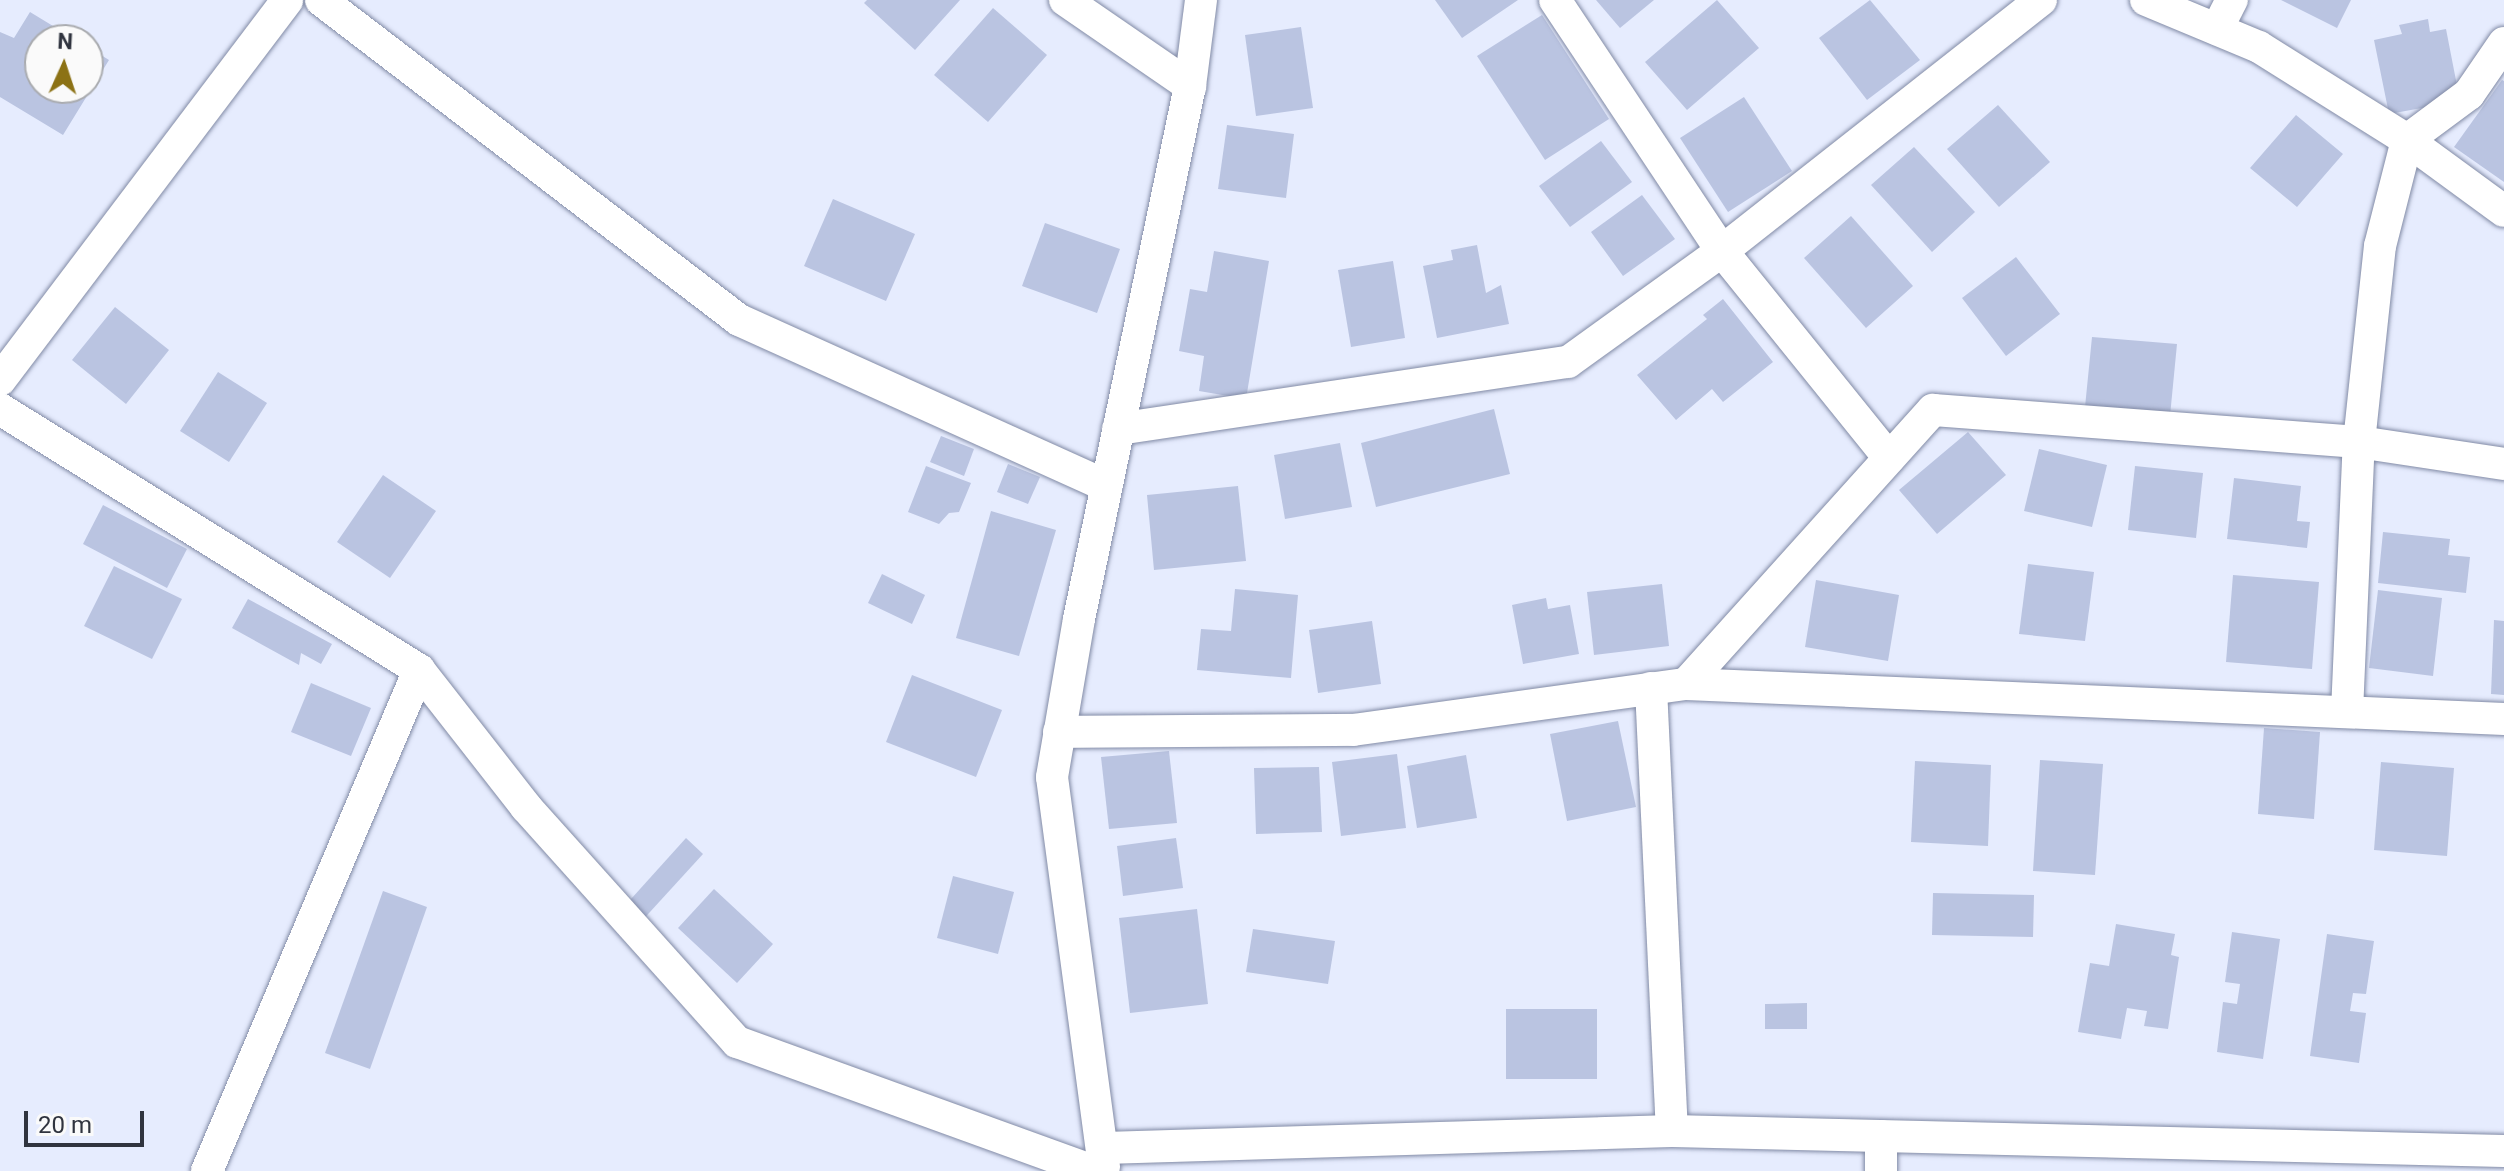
<!DOCTYPE html>
<style>
body{margin:0}
#map{position:relative;width:2504px;height:1171px;overflow:hidden;background:#e6ecfe;font-family:Roboto,sans-serif}
div>[style]{position:absolute}
.building>*{inset:0;background:#bac4e1}
.roads{filter:drop-shadow(0 0 2px #818aa5) drop-shadow(0 0 2px #818aa5)}
.street>*{height:32px;margin:-16px;padding:0 16px;transform-origin:16px;border-radius:16px;background:#fff}
span{translate:-50% -50%;white-space:nowrap;text-align:center;line-height:1.15;-webkit-text-stroke:8px #fafafa;paint-order:stroke}
.north{position:absolute;left:24px;top:24px;width:80px;height:80px;box-sizing:border-box;background:#fafafa;border:2px solid #a9abaf;border-radius:50%;rotate:3deg;font-size:22px;font-weight:700;line-height:32px;text-align:center;color:#30343f}
.north::after{content:'';display:block;margin:auto;width:28px;height:36px;background:#8c7215;clip-path:polygon(50% 0,100% 100%,50% 72%,0 100%)}
.scale{position:absolute;left:24px;top:1111px;width:120px;height:36px;box-sizing:border-box;border:4px solid #30343f;border-top:0;padding-left:10px;font-size:24px;line-height:28px;white-space:nowrap;color:#30343f;-webkit-text-stroke:6px #fafafa;paint-order:stroke}
</style>
<div id="map">
<div class="building">
<div style="clip-path:polygon(867px 0,960px 0,915px 50px,864px 3px)"></div>
<div style="clip-path:polygon(1435px 0,1518px 0,1462px 38px)"></div>
<div style="clip-path:polygon(1596px 0,1654px 0,1620px 28px)"></div>
<div style="clip-path:polygon(1717px 0,1759px 48px,1687px 110px,1645px 62px)"></div>
<div style="clip-path:polygon(1870px 0,1920px 60px,1867px 100px,1819px 38px)"></div>
<div style="clip-path:polygon(2281px 0,2351px 0,2337px 28px)"></div>
<div style="clip-path:polygon(993px 8px,1047px 55px,988px 122px,934px 75px)"></div>
<div style="clip-path:polygon(30px 12px,76px 40px,40px 40px,40px 88px,88px 88px,88px 47px,109px 60px,63px 135px,0 97px,0 32px,14px 38px)"></div>
<div style="clip-path:polygon(1542px 15px,1609px 119px,1545px 160px,1477px 56px)"></div>
<div style="clip-path:polygon(2428px 19px,2430px 32px,2446px 29px,2460px 101px,2389px 114px,2374px 40px,2402px 34px,2399px 25px)"></div>
<div style="clip-path:polygon(1301px 27px,1313px 108px,1256px 116px,1245px 35px)"></div>
<div style="clip-path:polygon(2502px 80px,2504px 81px,2504px 182px,2454px 147px)"></div>
<div style="clip-path:polygon(1744px 97px,1792px 171px,1728px 212px,1680px 138px)"></div>
<div style="clip-path:polygon(1998px 105px,2050px 162px,1999px 207px,1947px 149px)"></div>
<div style="clip-path:polygon(2296px 115px,2343px 154px,2297px 207px,2250px 168px)"></div>
<div style="clip-path:polygon(1227px 125px,1294px 134px,1286px 198px,1218px 189px)"></div>
<div style="clip-path:polygon(1601px 141px,1632px 182px,1570px 227px,1539px 186px)"></div>
<div style="clip-path:polygon(1914px 147px,1975px 212px,1932px 252px,1871px 185px)"></div>
<div style="clip-path:polygon(1642px 195px,1675px 239px,1623px 276px,1591px 232px)"></div>
<div style="clip-path:polygon(833px 199px,915px 234px,886px 301px,804px 266px)"></div>
<div style="clip-path:polygon(1851px 216px,1913px 286px,1866px 328px,1804px 258px)"></div>
<div style="clip-path:polygon(1045px 223px,1120px 249px,1097px 313px,1022px 286px)"></div>
<div style="clip-path:polygon(1477px 245px,1486px 293px,1501px 285px,1509px 324px,1437px 338px,1423px 266px,1453px 260px,1451px 250px)"></div>
<div style="clip-path:polygon(1214px 251px,1269px 261px,1246px 399px,1199px 391px,1204px 356px,1179px 351px,1190px 289px,1207px 292px)"></div>
<div style="clip-path:polygon(2016px 257px,2060px 314px,2006px 356px,1962px 298px)"></div>
<div style="clip-path:polygon(1393px 261px,1405px 338px,1351px 347px,1338px 270px)"></div>
<div style="clip-path:polygon(1723px 299px,1773px 362px,1723px 402px,1712px 389px,1676px 420px,1637px 375px,1707px 319px,1703px 315px)"></div>
<div style="clip-path:polygon(115px 307px,169px 350px,126px 404px,72px 360px)"></div>
<div style="clip-path:polygon(2092px 337px,2177px 344px,2170px 416px,2085px 407px)"></div>
<div style="clip-path:polygon(218px 372px,267px 403px,229px 462px,180px 431px)"></div>
<div style="clip-path:polygon(1494px 409px,1510px 474px,1376px 507px,1361px 443px)"></div>
<div style="clip-path:polygon(1968px 432px,2006px 475px,1937px 534px,1899px 490px)"></div>
<div style="clip-path:polygon(941px 436px,974px 449px,964px 476px,930px 462px)"></div>
<div style="clip-path:polygon(1340px 443px,1352px 507px,1285px 519px,1274px 455px)"></div>
<div style="clip-path:polygon(2039px 449px,2107px 465px,2092px 527px,2024px 511px)"></div>
<div style="clip-path:polygon(1008px 464px,1040px 477px,1028px 504px,997px 492px)"></div>
<div style="clip-path:polygon(926px 466px,971px 483px,959px 512px,949px 513px,939px 524px,908px 512px)"></div>
<div style="clip-path:polygon(2135px 466px,2203px 473px,2196px 538px,2128px 530px)"></div>
<div style="clip-path:polygon(383px 475px,436px 511px,390px 578px,337px 542px)"></div>
<div style="clip-path:polygon(2234px 478px,2301px 486px,2297px 521px,2310px 522px,2307px 548px,2227px 539px)"></div>
<div style="clip-path:polygon(1238px 486px,1246px 561px,1154px 570px,1147px 495px)"></div>
<div style="clip-path:polygon(103px 505px,187px 549px,167px 588px,83px 544px)"></div>
<div style="clip-path:polygon(991px 511px,1056px 530px,1019px 656px,956px 638px)"></div>
<div style="clip-path:polygon(2383px 532px,2450px 539px,2448px 555px,2470px 557px,2466px 593px,2378px 583px)"></div>
<div style="clip-path:polygon(2028px 564px,2094px 572px,2085px 641px,2019px 634px)"></div>
<div style="clip-path:polygon(114px 566px,182px 599px,152px 659px,84px 626px)"></div>
<div style="clip-path:polygon(882px 574px,925px 595px,912px 624px,868px 603px)"></div>
<div style="clip-path:polygon(2233px 575px,2319px 582px,2312px 669px,2226px 662px)"></div>
<div style="clip-path:polygon(1816px 580px,1899px 595px,1888px 661px,1805px 647px)"></div>
<div style="clip-path:polygon(1662px 584px,1669px 646px,1594px 655px,1587px 592px)"></div>
<div style="clip-path:polygon(1235px 589px,1298px 595px,1291px 678px,1197px 670px,1201px 629px,1231px 631px)"></div>
<div style="clip-path:polygon(2378px 590px,2442px 598px,2433px 676px,2369px 668px)"></div>
<div style="clip-path:polygon(1546px 598px,1548px 609px,1570px 605px,1579px 654px,1523px 664px,1512px 605px)"></div>
<div style="clip-path:polygon(248px 599px,332px 644px,321px 664px,301px 653px,299px 665px,232px 628px)"></div>
<div style="clip-path:polygon(2494px 620px,2504px 621px,2504px 695px,2491px 694px)"></div>
<div style="clip-path:polygon(1372px 621px,1381px 684px,1318px 693px,1309px 630px)"></div>
<div style="clip-path:polygon(912px 675px,1002px 710px,976px 777px,886px 742px)"></div>
<div style="clip-path:polygon(311px 683px,371px 708px,351px 756px,291px 732px)"></div>
<div style="clip-path:polygon(1618px 721px,1636px 807px,1567px 821px,1550px 734px)"></div>
<div style="clip-path:polygon(2264px 728px,2320px 732px,2314px 819px,2258px 814px)"></div>
<div style="clip-path:polygon(1169px 751px,1177px 823px,1109px 829px,1101px 757px)"></div>
<div style="clip-path:polygon(1397px 754px,1406px 828px,1341px 836px,1332px 762px)"></div>
<div style="clip-path:polygon(1466px 755px,1477px 818px,1417px 828px,1407px 766px)"></div>
<div style="clip-path:polygon(2040px 760px,2103px 764px,2095px 875px,2033px 871px)"></div>
<div style="clip-path:polygon(1915px 761px,1991px 765px,1988px 846px,1911px 842px)"></div>
<div style="clip-path:polygon(2381px 762px,2454px 768px,2447px 856px,2374px 850px)"></div>
<div style="clip-path:polygon(1319px 767px,1322px 832px,1256px 834px,1254px 768px)"></div>
<div style="clip-path:polygon(686px 838px,703px 854px,639px 924px,622px 909px)"></div>
<div style="clip-path:polygon(1176px 838px,1183px 888px,1123px 896px,1117px 846px)"></div>
<div style="clip-path:polygon(953px 876px,1014px 892px,998px 954px,937px 938px)"></div>
<div style="clip-path:polygon(714px 889px,773px 944px,737px 983px,678px 928px)"></div>
<div style="clip-path:polygon(383px 891px,427px 907px,370px 1069px,325px 1053px)"></div>
<div style="clip-path:polygon(1933px 893px,2034px 895px,2033px 937px,1932px 935px)"></div>
<div style="clip-path:polygon(1197px 909px,1208px 1004px,1130px 1013px,1119px 918px)"></div>
<div style="clip-path:polygon(2116px 924px,2175px 934px,2171px 955px,2179px 957px,2168px 1029px,2144px 1026px,2147px 1011px,2127px 1008px,2121px 1039px,2078px 1032px,2090px 963px,2109px 966px)"></div>
<div style="clip-path:polygon(1253px 929px,1335px 941px,1328px 984px,1246px 972px)"></div>
<div style="clip-path:polygon(2232px 932px,2280px 939px,2263px 1059px,2217px 1052px,2223px 1002px,2237px 1004px,2240px 984px,2225px 982px)"></div>
<div style="clip-path:polygon(2327px 934px,2374px 941px,2366px 994px,2353px 993px,2350px 1011px,2366px 1013px,2359px 1063px,2310px 1056px)"></div>
<div style="clip-path:polygon(1807px 1003px,1807px 1029px,1765px 1029px,1765px 1004px)"></div>
<div style="clip-path:polygon(1506px 1009px,1597px 1009px,1597px 1079px,1506px 1079px)"></div>
</div>
<div class="roads">
<div class="street">
<div style="left:321px;top:0;width:526px;rotate:37.44deg"></div>
<div style="left:739px;top:320px;width:403px;rotate:24.3deg"></div>
<div style="left:1065px;top:0;width:152px;rotate:34.5deg"></div>
<div style="left:1555px;top:0;width:301px;rotate:56.4deg"></div>
<div style="left:1722px;top:251px;width:266px;rotate:51.1deg"></div>
<div style="left:2146px;top:0;width:122px;rotate:22.6deg"></div>
<div style="left:2259px;top:47px;width:175px;rotate:32.1deg"></div>
<div style="left:2407px;top:140px;width:120px;rotate:36.2deg"></div>
<div style="left:2217px;top:29px;width:33px;rotate:-63deg"></div>
<div style="left:0;top:380px;width:476px;rotate:-52.9deg"></div>
<div style="left:0;top:409px;width:494px;rotate:31.9deg"></div>
<div style="left:419px;top:670px;width:174px;rotate:52deg"></div>
<div style="left:526px;top:807px;width:316px;rotate:48.1deg"></div>
<div style="left:737px;top:1042px;width:380px;rotate:19.9deg"></div>
<div style="left:1118px;top:429px;width:455px;rotate:-8.5deg"></div>
<div style="left:1568px;top:362px;width:190px;rotate:-35.8deg"></div>
<div style="left:1722px;top:251px;width:406px;rotate:-38.2deg"></div>
<div style="left:1686px;top:684px;width:369px;rotate:-48deg"></div>
<div style="left:1933px;top:410px;width:427px;rotate:4.3deg"></div>
<div style="left:2359px;top:442px;width:147px;rotate:8.6deg"></div>
<div style="left:1651px;top:688px;width:443px;rotate:87.3deg"></div>
<div style="left:2347px;top:712px;width:270px;rotate:-87.5deg"></div>
<div style="left:2359px;top:442px;width:197px;rotate:-83.9deg"></div>
<div style="left:2380px;top:246px;width:109px;rotate:-75.7deg"></div>
<div style="left:2407px;top:140px;width:77px;rotate:-36.6deg"></div>
<div style="left:2469px;top:94px;width:62px;rotate:-55.5deg"></div>
<div style="left:1059px;top:732px;width:294px;rotate:-0.4deg"></div>
<div style="left:1353px;top:730px;width:336px;rotate:-7.9deg"></div>
<div style="left:1686px;top:684px;width:819px;rotate:2.45deg"></div>
<div style="left:1881px;top:1136px;width:35px;rotate:90deg"></div>
<div style="left:1104px;top:1148px;width:568px;rotate:-1.71deg"></div>
<div style="left:1672px;top:1131px;width:832px;rotate:1.38deg"></div>
<div style="left:1104px;top:1167px;width:393px;rotate:-97.6deg"></div>
<div style="left:1052px;top:777px;width:160px;rotate:-80.3deg"></div>
<div style="left:1079px;top:619px;width:544px;rotate:-78.24deg"></div>
<div style="left:1190px;top:86px;width:87px;rotate:-82.7deg"></div>
<div style="left:207px;top:1171px;width:544px;rotate:-67.06deg"></div>
</div>
</div>
<div class="north">N</div>
<div class="scale">20 m</div>
</div>
